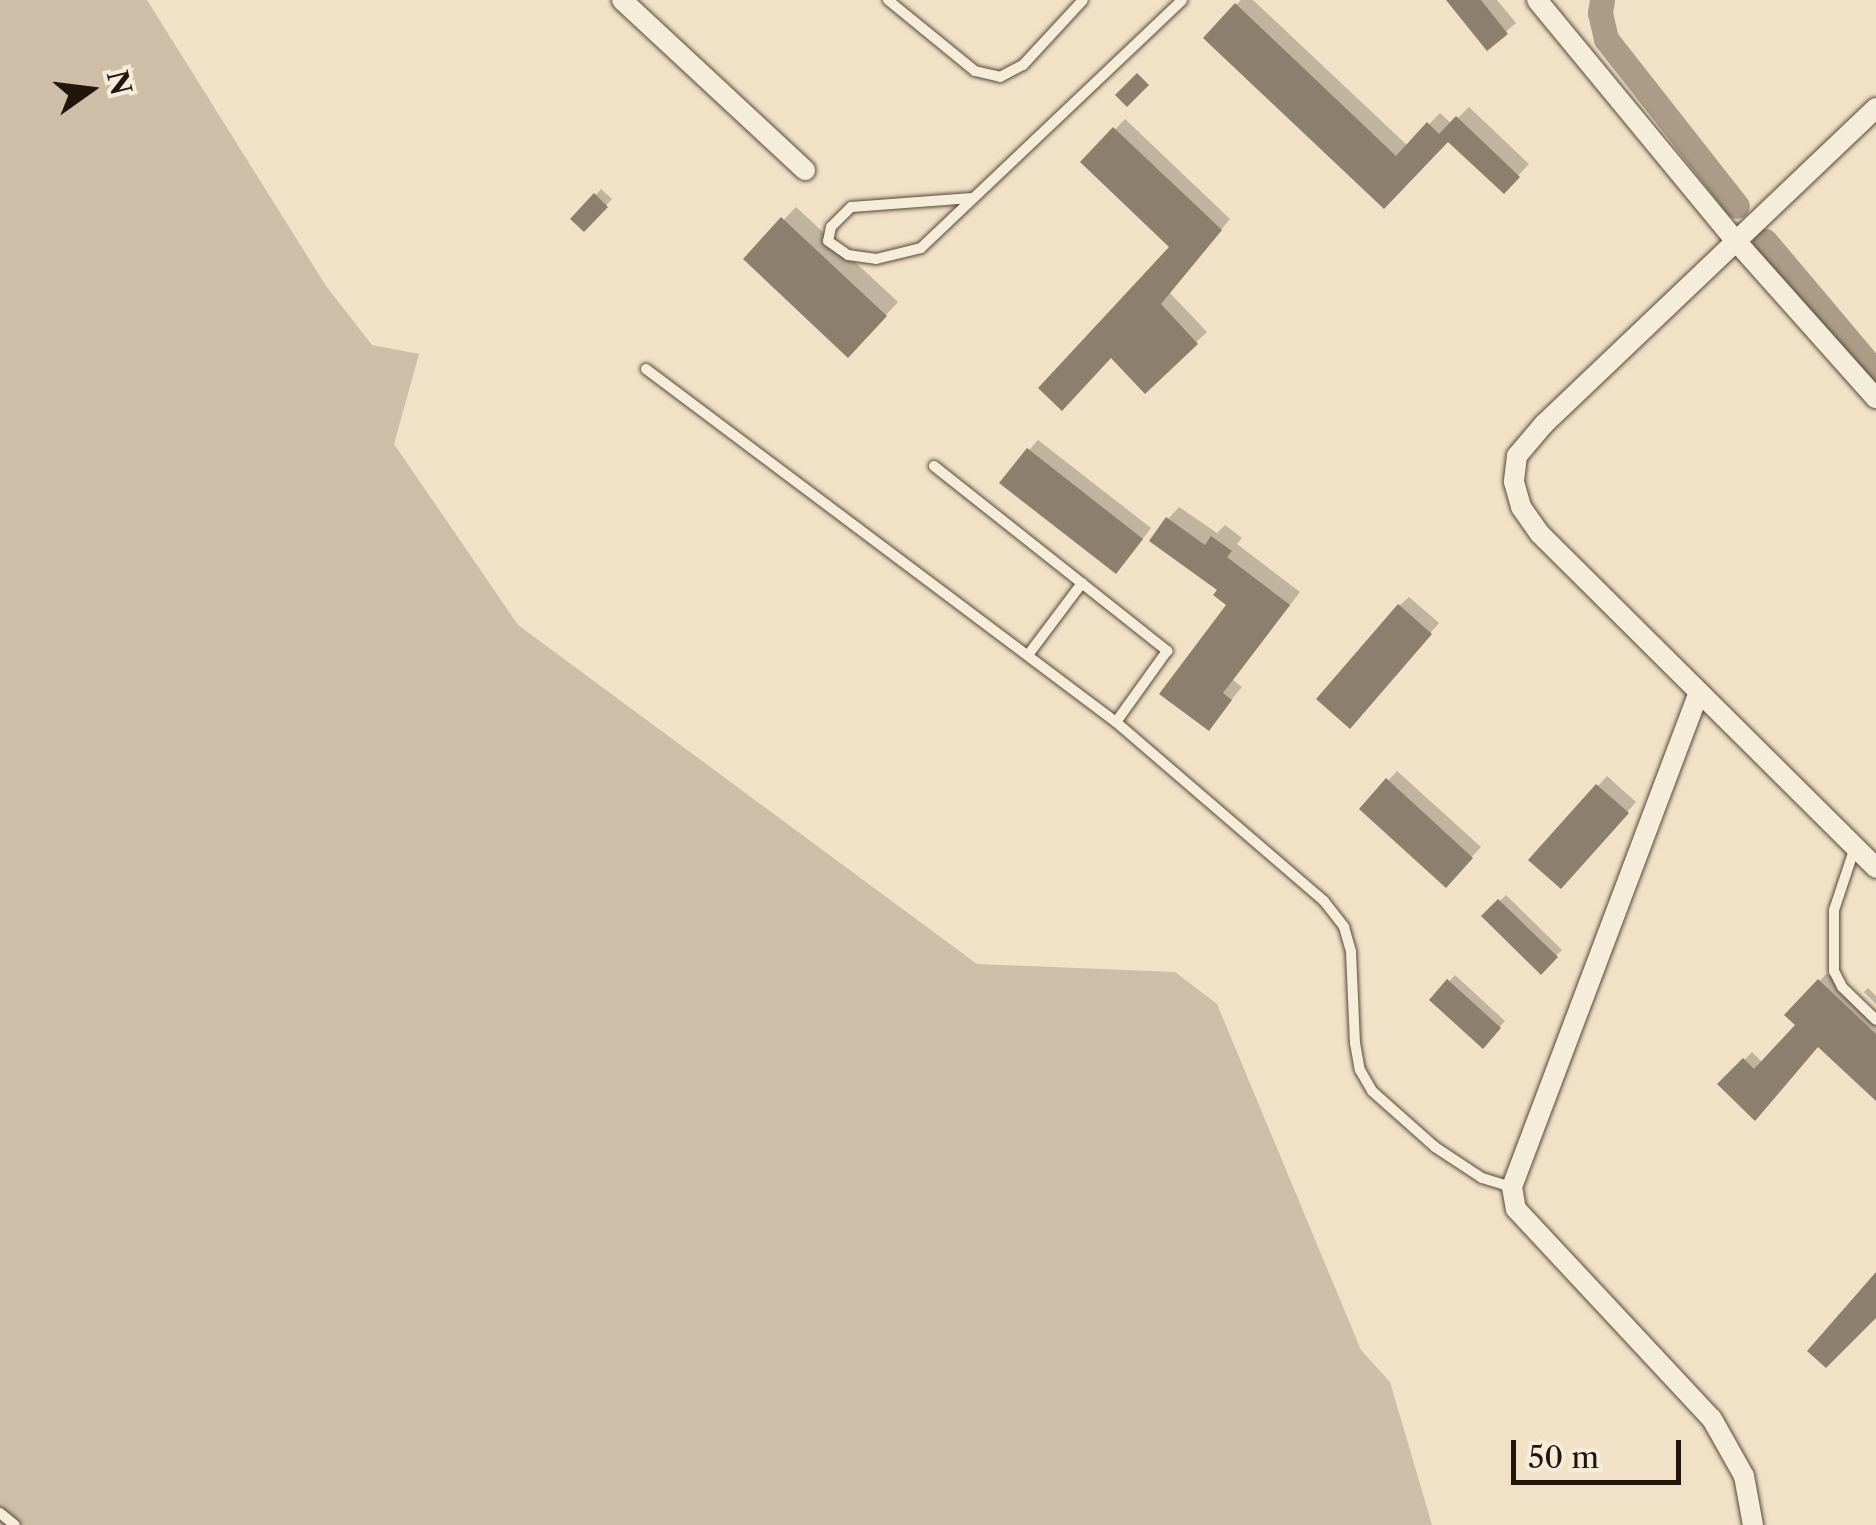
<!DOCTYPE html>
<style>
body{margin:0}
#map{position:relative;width:1876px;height:1525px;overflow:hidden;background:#f1e1c6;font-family:"Libre Caslon Text",serif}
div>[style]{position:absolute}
.green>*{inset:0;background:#cebea7}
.shadow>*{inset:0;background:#0003}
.canal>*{height:25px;margin:-12.5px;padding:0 12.5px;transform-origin:12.5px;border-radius:12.5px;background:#aa9c87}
.building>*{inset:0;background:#8d7f6d}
.roads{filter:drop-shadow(0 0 2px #55483b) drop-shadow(0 0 2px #55483b)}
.service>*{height:10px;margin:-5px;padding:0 5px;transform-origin:5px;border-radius:5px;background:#f6ecda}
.minor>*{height:20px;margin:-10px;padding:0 10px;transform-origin:10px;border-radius:10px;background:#f6ecda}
span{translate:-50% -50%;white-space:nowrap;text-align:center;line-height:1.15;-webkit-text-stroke:8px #f6ecda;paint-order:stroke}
.north{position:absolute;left:40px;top:40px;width:100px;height:100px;-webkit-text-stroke:8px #f6ecda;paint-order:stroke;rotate:76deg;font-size:28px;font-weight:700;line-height:40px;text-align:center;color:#21150d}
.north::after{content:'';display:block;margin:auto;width:35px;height:45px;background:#21150d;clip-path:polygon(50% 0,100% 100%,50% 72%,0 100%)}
.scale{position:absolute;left:1511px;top:1440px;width:170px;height:45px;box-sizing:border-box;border:5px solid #21150d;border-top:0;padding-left:12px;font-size:30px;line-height:35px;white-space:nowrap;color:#21150d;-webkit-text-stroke:8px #f6ecda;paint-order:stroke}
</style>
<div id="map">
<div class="green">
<div style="clip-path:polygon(0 0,147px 0,326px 286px,372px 345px,419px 354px,394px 444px,518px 625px,977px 964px,1175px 972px,1217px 1004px,1361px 1350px,1390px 1382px,1432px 1525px,0 1525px)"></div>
</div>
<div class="shadow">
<div style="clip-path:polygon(1241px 0,1253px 0,1408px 146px,1440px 113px,1452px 124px,1469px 107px,1529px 164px,1504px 191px,1448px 139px,1384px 206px,1206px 37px)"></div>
<div style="clip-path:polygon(1449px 0,1497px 0,1516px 23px,1488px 47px)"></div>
<div style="clip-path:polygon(1125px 119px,1230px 219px,1169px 292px,1207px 332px,1145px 391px,1111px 355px,1173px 247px,1084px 162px)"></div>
<div style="clip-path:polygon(601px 189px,612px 199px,584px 229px,574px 219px)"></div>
<div style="clip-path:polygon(796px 207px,898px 302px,861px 342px,746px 259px)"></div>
<div style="clip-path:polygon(1038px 440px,1151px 528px,1125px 562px,1029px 450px)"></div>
<div style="clip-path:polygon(1179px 507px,1217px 533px,1225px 525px,1242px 538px,1237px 544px,1300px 592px,1233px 680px,1242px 687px,1208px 728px,1230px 604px,1168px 519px)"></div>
<div style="clip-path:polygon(1409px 597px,1439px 623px,1359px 716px,1399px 606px)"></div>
<div style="clip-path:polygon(1397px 771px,1481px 847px,1446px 885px,1363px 808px)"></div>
<div style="clip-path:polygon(1607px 776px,1636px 802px,1570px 877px,1598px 786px)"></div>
<div style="clip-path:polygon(1506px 895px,1562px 950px,1541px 971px,1485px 916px)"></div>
<div style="clip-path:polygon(1827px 973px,1876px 1019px,1876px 1098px,1819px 1044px,1721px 1084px,1752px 1052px,1763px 1063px,1798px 1025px,1788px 1015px)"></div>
<div style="clip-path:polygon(1455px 975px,1505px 1021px,1483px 1046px,1432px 1000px)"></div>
<div style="clip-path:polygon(1868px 988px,1876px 996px,1876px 1004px,1864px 992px)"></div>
</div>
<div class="canal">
<div style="left:1602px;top:0;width:13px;rotate:99deg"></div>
<div style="left:1600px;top:13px;width:27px;rotate:77deg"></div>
<div style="left:1606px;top:39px;width:212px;rotate:51.9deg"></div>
<div style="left:1765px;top:241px;width:172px;rotate:49.9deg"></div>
</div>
<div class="building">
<div style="clip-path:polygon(1446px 0,1481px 0,1508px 34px,1487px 51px)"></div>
<div style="clip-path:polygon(1235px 3px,1396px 156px,1427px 122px,1439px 134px,1456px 116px,1520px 177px,1504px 194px,1448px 142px,1384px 209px,1203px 38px)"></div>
<div style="clip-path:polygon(1137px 73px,1149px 85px,1127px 107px,1115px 95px)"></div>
<div style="clip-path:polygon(1113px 127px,1222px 230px,1161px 304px,1198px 344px,1145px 394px,1111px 358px,1062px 411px,1038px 388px,1169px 247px,1080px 162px)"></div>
<div style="clip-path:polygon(594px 193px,608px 207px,584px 232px,570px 219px)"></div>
<div style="clip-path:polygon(781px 217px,887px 316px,848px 358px,743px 259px)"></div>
<div style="clip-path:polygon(1027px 448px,1143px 539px,1116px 574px,999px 483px)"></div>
<div style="clip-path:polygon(1166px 517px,1205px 545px,1211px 536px,1232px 551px,1227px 557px,1290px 605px,1223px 693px,1232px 700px,1209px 731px,1159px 694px,1226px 605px,1213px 595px,1217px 590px,1149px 541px)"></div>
<div style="clip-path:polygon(1398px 604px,1432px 634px,1350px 729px,1316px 699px)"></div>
<div style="clip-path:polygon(1386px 778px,1473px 858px,1446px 888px,1359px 809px)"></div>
<div style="clip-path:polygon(1596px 784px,1629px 813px,1561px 889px,1528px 860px)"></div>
<div style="clip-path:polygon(1498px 899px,1558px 957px,1541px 975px,1481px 916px)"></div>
<div style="clip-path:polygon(1447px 979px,1501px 1028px,1483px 1049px,1429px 1000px)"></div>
<div style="clip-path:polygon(1818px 979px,1876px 1034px,1876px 1101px,1818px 1047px,1755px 1121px,1717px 1084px,1743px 1058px,1754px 1069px,1795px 1025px,1784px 1015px)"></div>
<div style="clip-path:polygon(1876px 1272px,1876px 1318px,1826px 1368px,1807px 1351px)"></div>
</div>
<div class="roads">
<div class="service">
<div style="left:888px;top:0;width:112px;rotate:39.2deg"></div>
<div style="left:975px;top:71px;width:26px;rotate:13deg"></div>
<div style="left:1000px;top:77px;width:26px;rotate:-28deg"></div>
<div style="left:1023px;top:65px;width:88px;rotate:-47.3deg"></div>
<div style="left:972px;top:198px;width:121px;rotate:175.7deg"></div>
<div style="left:851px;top:207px;width:28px;rotate:135deg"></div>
<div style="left:831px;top:227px;width:14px;rotate:102deg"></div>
<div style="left:828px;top:241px;width:24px;rotate:35deg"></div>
<div style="left:848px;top:255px;width:28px;rotate:8deg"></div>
<div style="left:876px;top:259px;width:46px;rotate:-13.7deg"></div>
<div style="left:921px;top:248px;width:360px;rotate:-43.5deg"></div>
<div style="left:646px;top:369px;width:588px;rotate:36.91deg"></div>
<div style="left:1116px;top:722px;width:274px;rotate:40.7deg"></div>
<div style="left:1324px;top:901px;width:33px;rotate:52deg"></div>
<div style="left:1344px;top:927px;width:26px;rotate:74deg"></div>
<div style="left:1351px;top:952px;width:91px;rotate:87.5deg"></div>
<div style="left:1355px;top:1043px;width:27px;rotate:80deg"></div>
<div style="left:1360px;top:1070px;width:24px;rotate:60deg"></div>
<div style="left:1372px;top:1091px;width:84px;rotate:41.6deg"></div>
<div style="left:1435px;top:1147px;width:56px;rotate:33.4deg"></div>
<div style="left:1482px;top:1178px;width:31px;rotate:17deg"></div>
<div style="left:934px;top:466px;width:298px;rotate:38.4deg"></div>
<div style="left:1167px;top:651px;width:87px;rotate:125.7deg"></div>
<div style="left:1028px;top:655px;width:90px;rotate:-53.1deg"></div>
<div style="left:1855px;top:847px;width:66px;rotate:108.4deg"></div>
<div style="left:1834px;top:910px;width:61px;rotate:90deg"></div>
<div style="left:1834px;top:971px;width:18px;rotate:63deg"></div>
<div style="left:1842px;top:987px;width:47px;rotate:44.1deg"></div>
<div style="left:0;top:1513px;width:19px;rotate:39deg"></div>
</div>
<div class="minor">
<div style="left:622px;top:0;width:250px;rotate:42.9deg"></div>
<div style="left:1537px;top:0;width:311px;rotate:50.5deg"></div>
<div style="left:1735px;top:240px;width:212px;rotate:48.3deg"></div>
<div style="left:1876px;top:108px;width:458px;rotate:136.4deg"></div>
<div style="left:1544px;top:424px;width:42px;rotate:130.2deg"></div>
<div style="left:1517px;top:456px;width:26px;rotate:97deg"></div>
<div style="left:1514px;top:482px;width:26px;rotate:74deg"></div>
<div style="left:1521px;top:507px;width:33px;rotate:55deg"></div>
<div style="left:1540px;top:534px;width:474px;rotate:44.8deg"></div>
<div style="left:1699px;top:692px;width:529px;rotate:110.7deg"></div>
<div style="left:1512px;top:1187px;width:22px;rotate:80deg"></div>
<div style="left:1516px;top:1209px;width:287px;rotate:47deg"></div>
<div style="left:1712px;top:1419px;width:65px;rotate:60.7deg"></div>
<div style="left:1744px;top:1476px;width:50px;rotate:79.6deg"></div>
</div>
</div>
<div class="north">N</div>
<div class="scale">50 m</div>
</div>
